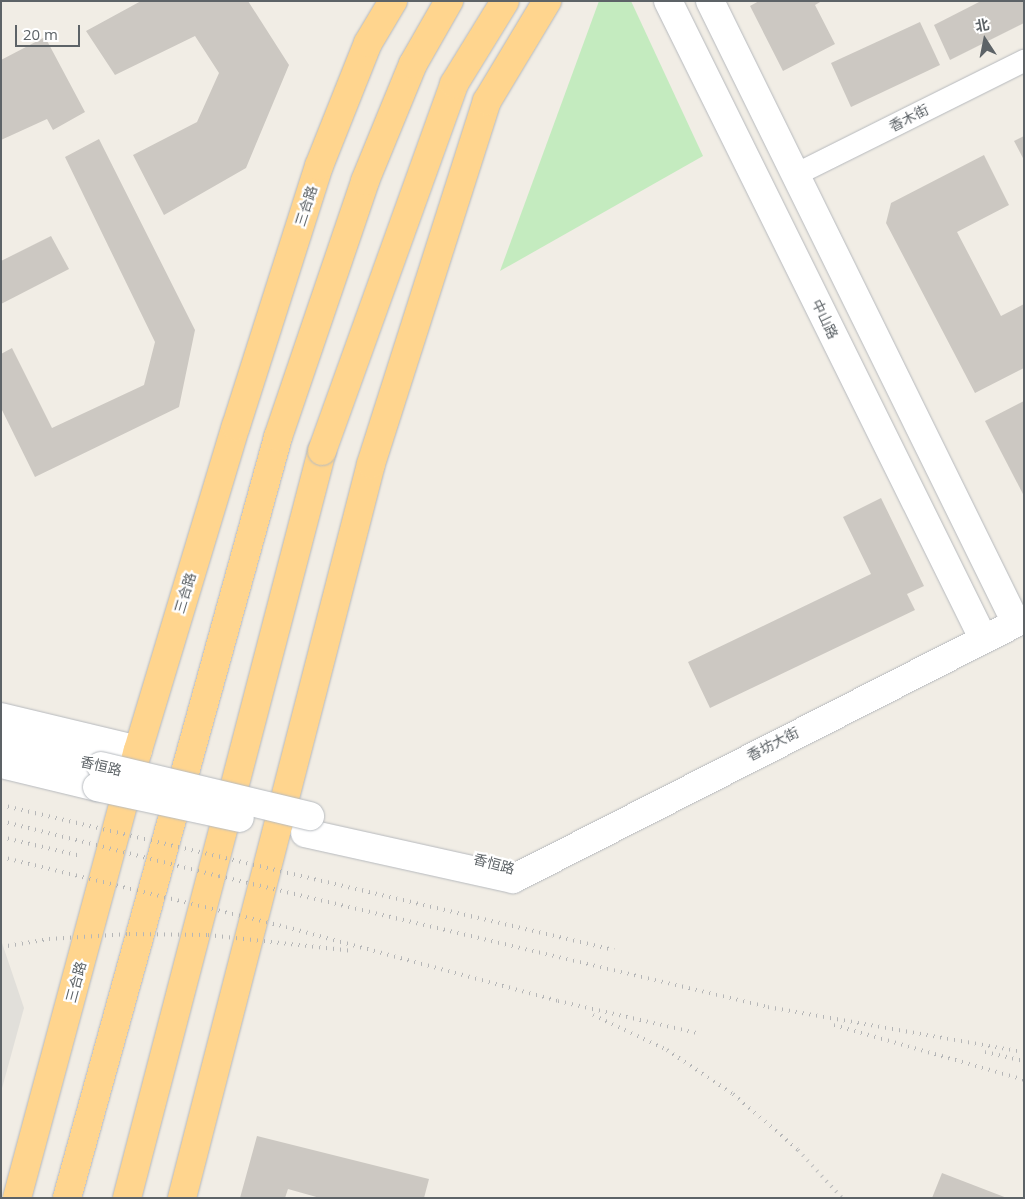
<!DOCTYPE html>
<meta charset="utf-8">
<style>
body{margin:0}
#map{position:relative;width:1025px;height:1199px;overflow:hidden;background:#f1ede5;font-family:"Open Sans","Noto Sans SC",sans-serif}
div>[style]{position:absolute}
.industrial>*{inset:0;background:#e1dfda}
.green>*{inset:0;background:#c4ebbf}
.building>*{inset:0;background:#ccc8c2}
.roads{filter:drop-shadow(0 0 1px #b6b9bd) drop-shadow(0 0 1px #b6b9bd)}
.street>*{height:22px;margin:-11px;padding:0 11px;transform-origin:11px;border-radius:11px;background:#fff}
.secondary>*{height:28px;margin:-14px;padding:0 14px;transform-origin:14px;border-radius:14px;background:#fff}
.highway>*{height:28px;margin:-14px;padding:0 14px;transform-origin:14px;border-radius:14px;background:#ffd58e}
.rail>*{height:4px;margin-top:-2px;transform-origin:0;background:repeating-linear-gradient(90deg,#b5b6b7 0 1px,transparent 0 7px)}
.bridges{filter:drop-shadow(0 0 1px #b7bbc0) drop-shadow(0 0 1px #b7bbc0)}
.secondary-bridge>*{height:28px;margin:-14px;padding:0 14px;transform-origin:14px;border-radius:14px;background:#fff}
.highway-bridge>*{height:28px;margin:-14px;padding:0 14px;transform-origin:14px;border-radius:14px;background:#ffd58e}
span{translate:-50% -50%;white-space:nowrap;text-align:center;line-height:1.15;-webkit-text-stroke:4.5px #fff;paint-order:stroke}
.street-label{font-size:14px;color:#5d6367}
.frame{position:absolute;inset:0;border:2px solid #5d6367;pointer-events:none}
.north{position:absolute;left:960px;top:15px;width:50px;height:50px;-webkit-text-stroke:4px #fff;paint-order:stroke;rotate:349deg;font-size:14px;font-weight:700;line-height:20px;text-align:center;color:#5d6367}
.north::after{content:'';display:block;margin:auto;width:18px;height:22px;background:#5d6367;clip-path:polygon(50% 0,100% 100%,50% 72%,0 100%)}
.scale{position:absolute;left:15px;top:25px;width:65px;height:22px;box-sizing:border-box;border:2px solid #5d6367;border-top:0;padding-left:6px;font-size:15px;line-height:18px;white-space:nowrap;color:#5d6367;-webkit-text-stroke:4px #fff;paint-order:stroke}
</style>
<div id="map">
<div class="industrial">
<div style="clip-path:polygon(1px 940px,24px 1008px,1px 1092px)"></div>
</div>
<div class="green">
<div style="clip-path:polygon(599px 1px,631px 1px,703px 156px,500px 271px)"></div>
</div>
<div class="building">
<div style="clip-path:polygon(141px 1px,248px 1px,289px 65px,246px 168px,164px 215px,133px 155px,197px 122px,219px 73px,195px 36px,115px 75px,86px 31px)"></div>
<div style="clip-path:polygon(759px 1px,822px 1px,815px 5px,835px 44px,783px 71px,750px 6px)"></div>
<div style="clip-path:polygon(981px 1px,1024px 1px,1024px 23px,950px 60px,934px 25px)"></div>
<div style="clip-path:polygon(920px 22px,940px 65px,851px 107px,831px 63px)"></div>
<div style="clip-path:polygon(45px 37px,85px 112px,53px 130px,47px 119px,1px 140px,1px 60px)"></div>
<div style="clip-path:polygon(1024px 136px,1024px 160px,1014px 141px)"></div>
<div style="clip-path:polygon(99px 139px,195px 330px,179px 407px,35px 477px,1px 408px,1px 354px,12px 348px,52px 428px,144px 385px,155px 342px,65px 157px)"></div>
<div style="clip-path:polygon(984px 155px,1009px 205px,957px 232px,1001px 316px,1024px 304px,1024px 368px,975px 393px,886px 223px,891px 203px)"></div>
<div style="clip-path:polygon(51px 236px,69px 269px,1px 304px,1px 261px)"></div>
<div style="clip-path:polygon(1024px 401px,1024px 496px,985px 421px)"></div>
<div style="clip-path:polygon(881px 498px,924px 586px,907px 594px,915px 610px,710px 708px,688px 662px,871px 574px,843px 517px)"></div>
<div style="clip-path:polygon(257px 1136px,429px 1179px,424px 1198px,320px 1198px,288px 1189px,285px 1198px,240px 1198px)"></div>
<div style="clip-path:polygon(942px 1173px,1007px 1198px,932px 1198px)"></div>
</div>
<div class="roads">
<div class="street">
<div style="left:795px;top:175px;width:256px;rotate:-26.5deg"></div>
</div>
<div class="secondary">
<div style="left:668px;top:1px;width:711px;rotate:63.69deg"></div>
<div style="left:710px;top:1px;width:693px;rotate:63.8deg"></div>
<div style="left:1px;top:717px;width:141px;rotate:13.5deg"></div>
<div style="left:1px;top:742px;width:103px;rotate:13.5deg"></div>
<div style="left:1px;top:764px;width:99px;rotate:13.5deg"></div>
<div style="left:305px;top:833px;width:213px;rotate:12.5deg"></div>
<div style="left:513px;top:879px;width:573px;rotate:-26.97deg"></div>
</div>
<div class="highway">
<div style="left:17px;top:1198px;width:464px;rotate:-74.9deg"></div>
<div style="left:138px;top:750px;width:338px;rotate:-73.2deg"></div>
<div style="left:236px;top:426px;width:273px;rotate:-72.3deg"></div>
<div style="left:319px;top:166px;width:132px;rotate:-68.3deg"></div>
<div style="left:368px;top:43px;width:49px;rotate:-59.2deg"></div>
<div style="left:67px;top:1198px;width:790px;rotate:-74.5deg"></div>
<div style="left:278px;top:437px;width:270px;rotate:-71.2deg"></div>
<div style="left:365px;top:181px;width:126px;rotate:-67.7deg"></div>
<div style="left:413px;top:64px;width:73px;rotate:-60.3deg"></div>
<div style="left:127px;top:1198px;width:772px;rotate:-75.37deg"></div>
<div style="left:182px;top:1198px;width:758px;rotate:-75.56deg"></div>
<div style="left:371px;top:464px;width:381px;rotate:-72.3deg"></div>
<div style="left:487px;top:101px;width:117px;rotate:-59deg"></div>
</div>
</div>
<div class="rail">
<div style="left:1px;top:805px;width:630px;rotate:13.31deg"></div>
<div style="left:1px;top:821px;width:225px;rotate:14.2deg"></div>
<div style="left:219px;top:876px;width:564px;rotate:13.42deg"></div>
<div style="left:768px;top:1007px;width:260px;rotate:10deg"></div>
<div style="left:1px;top:837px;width:82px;rotate:13.4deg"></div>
<div style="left:1px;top:857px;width:293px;rotate:13.8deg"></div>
<div style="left:286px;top:927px;width:282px;rotate:15.2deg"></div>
<div style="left:558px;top:1001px;width:143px;rotate:13deg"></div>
<div style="left:1px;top:947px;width:49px;rotate:-9.5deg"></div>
<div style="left:49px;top:939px;width:80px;rotate:-3.6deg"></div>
<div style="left:129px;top:934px;width:79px;rotate:0.7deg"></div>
<div style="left:208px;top:935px;width:146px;rotate:6.3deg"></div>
<div style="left:593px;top:1015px;width:82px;rotate:25.3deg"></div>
<div style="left:667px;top:1050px;width:79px;rotate:33.7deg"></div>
<div style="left:733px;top:1094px;width:86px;rotate:40.7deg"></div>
<div style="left:798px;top:1150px;width:65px;rotate:47.5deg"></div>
<div style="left:834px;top:1025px;width:198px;rotate:16.1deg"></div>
<div style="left:985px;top:1052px;width:40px;rotate:13deg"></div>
</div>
<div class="bridges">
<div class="secondary-bridge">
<div style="left:101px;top:766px;width:215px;rotate:13.5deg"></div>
<div style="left:97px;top:787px;width:146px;rotate:12.2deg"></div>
</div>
<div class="highway-bridge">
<div style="left:322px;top:451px;width:390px;rotate:-70.2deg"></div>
<div style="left:454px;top:84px;width:97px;rotate:-58.4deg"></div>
</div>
</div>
<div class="street-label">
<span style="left:909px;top:118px;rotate:-27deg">香木街</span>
<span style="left:306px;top:206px;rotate:-72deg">三合路</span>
<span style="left:825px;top:319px;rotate:64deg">中山路</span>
<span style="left:185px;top:593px;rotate:-73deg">三合路</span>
<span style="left:773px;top:744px;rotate:-27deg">香坊大街</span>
<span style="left:101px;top:766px;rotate:13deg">香恒路</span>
<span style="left:494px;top:864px;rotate:15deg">香恒路</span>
<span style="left:76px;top:982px;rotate:-75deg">三合路</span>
</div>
<div class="frame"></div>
<div class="north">北</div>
<div class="scale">20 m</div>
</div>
